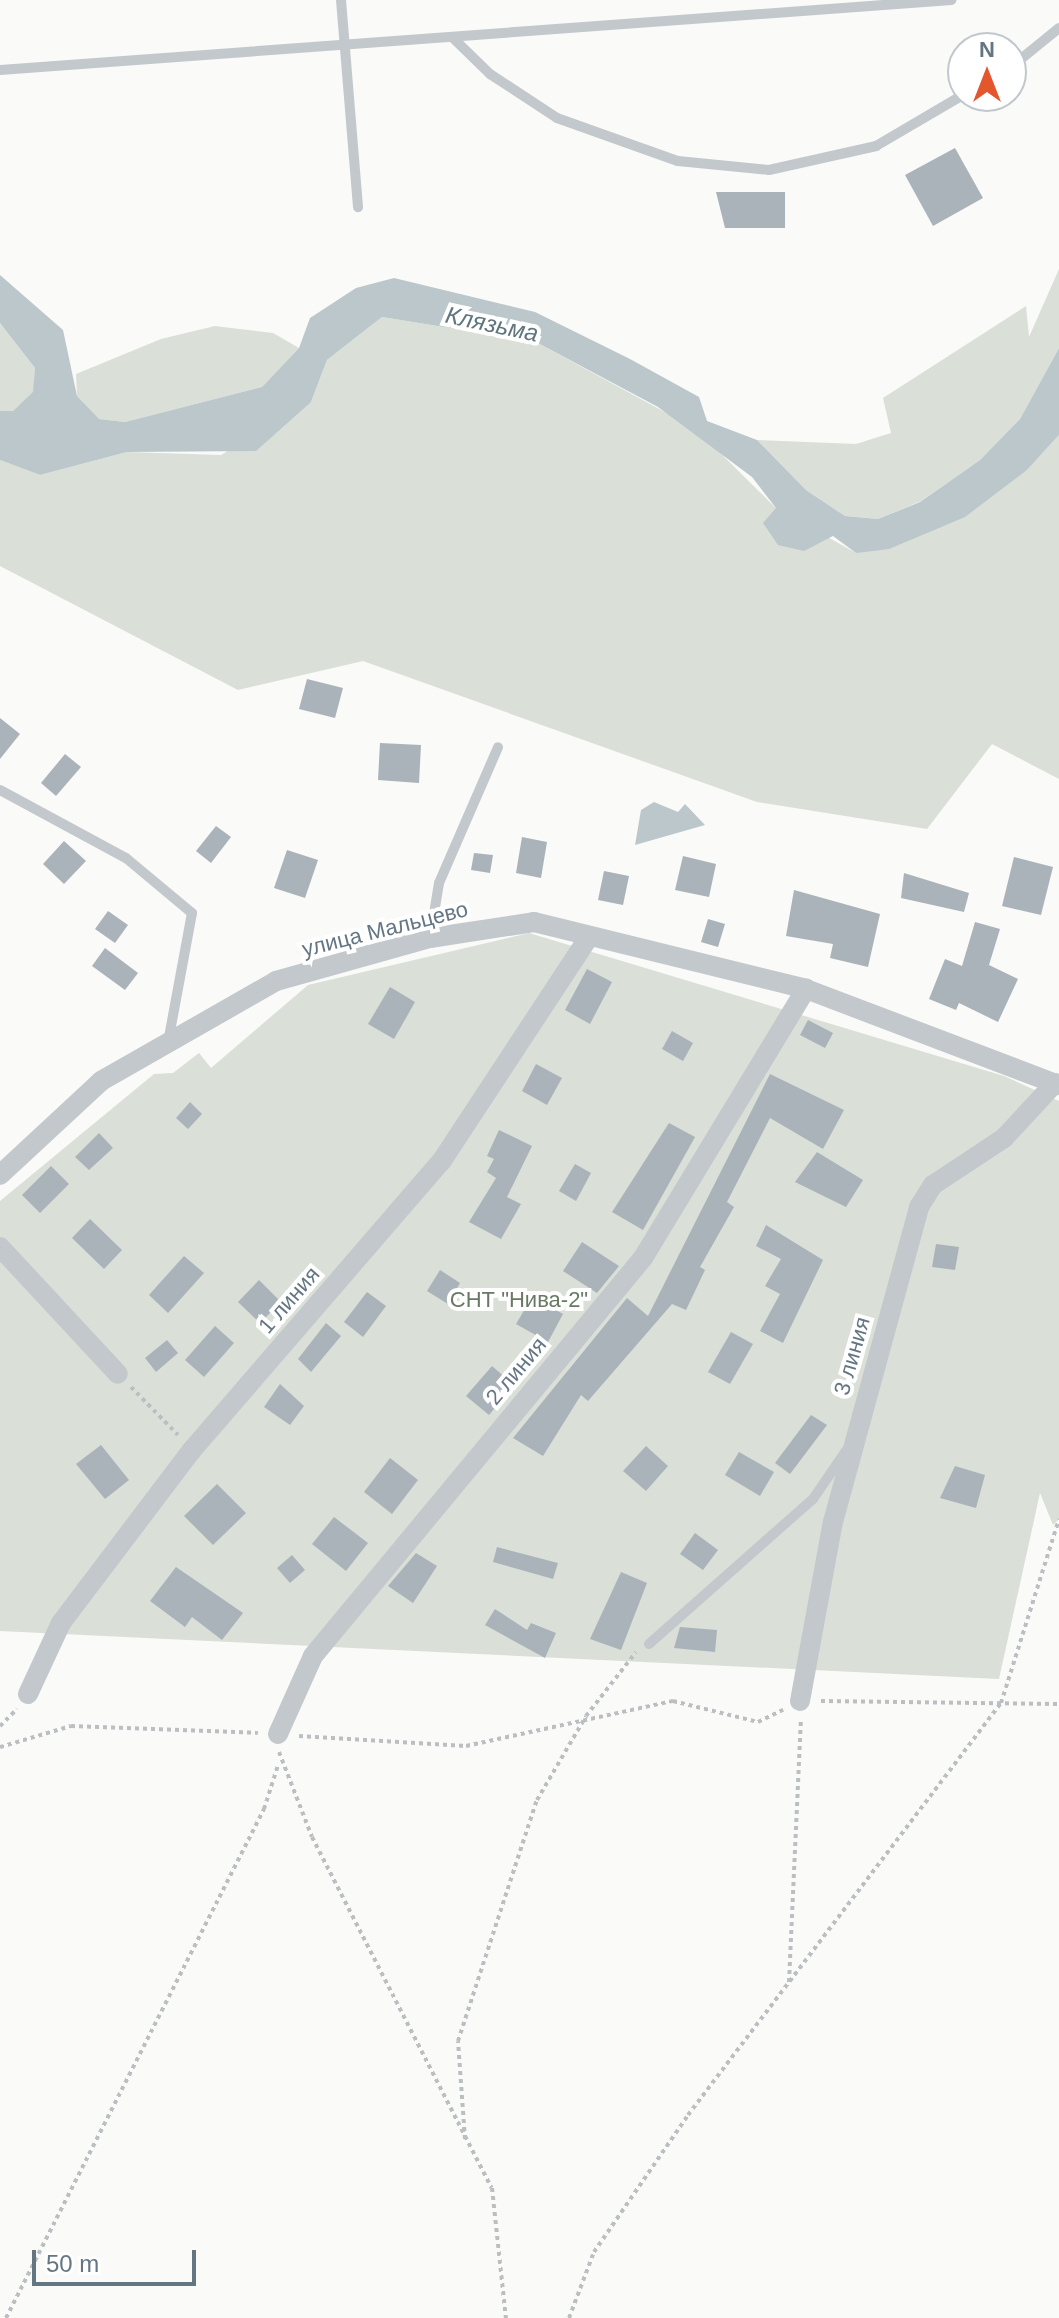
<!DOCTYPE html>
<meta charset="utf-8">
<style>
body{margin:0}
#map{position:relative;width:1059px;height:2318px;overflow:hidden;background:#fafaf8;font-family:Arial,sans-serif}
div>[style]{position:absolute}
.green>*{inset:0;background:#dadfd7}
.water>*{inset:0;background:#bbc7cb}
.building>*{inset:0;background:#aab3b9}
.path>*{height:4px;margin-top:-2px;transform-origin:0;background:repeating-linear-gradient(90deg,#bbbfc2 0 4px,transparent 0 8px)}
.lane>*{height:10px;margin:-5px;padding:0 5px;transform-origin:5px;border-radius:5px;background:#c3c8cc}
.street>*{height:20px;margin:-10px;padding:0 10px;transform-origin:10px;border-radius:10px;background:#c3c8cc}
span{translate:-50% -50%;white-space:nowrap;text-align:center;line-height:1.15;-webkit-text-stroke:8px #fff;paint-order:stroke}
.street-label{font-size:22px;color:#657683}
.park-label{font-size:22px;color:#687a64}
.water-label{font-size:24px;color:#60757c;font-style:italic}
.north{position:absolute;left:947px;top:32px;width:80px;height:80px;box-sizing:border-box;background:#fff;border:2px solid #c1c8cd;border-radius:50%;rotate:0deg;font-size:22px;font-weight:700;line-height:32px;text-align:center;color:#657683}
.north::after{content:'';display:block;margin:auto;width:28px;height:36px;background:#e4572e;clip-path:polygon(50% 0,100% 100%,50% 72%,0 100%)}
.scale{position:absolute;left:32px;top:2250px;width:164px;height:36px;box-sizing:border-box;border:4px solid #657683;border-top:0;padding-left:10px;font-size:24px;line-height:28px;white-space:nowrap;color:#657683;-webkit-text-stroke:6px #fff;paint-order:stroke}
</style>
<div id="map">
<div class="green">
<div style="clip-path:polygon(1059px 269px,1059px 348px,1020px 419px,980px 460px,921px 501px,878px 519px,845px 516px,806px 490px,757px 440px,856px 444px,891px 433px,883px 398px,1026px 306px,1029px 337px)"></div>
<div style="clip-path:polygon(382px 317px,536px 342px,696px 429px,776px 508px,856px 553px,1027px 470px,1059px 435px,1059px 779px,992px 744px,927px 829px,757px 802px,363px 661px,238px 690px,0 566px,0 460px,40px 475px,127px 452px,221px 455px,311px 402px,327px 360px)"></div>
<div style="clip-path:polygon(0 323px,35px 368px,34px 392px,13px 411px,0 411px)"></div>
<div style="clip-path:polygon(215px 326px,273px 333px,299px 348px,262px 387px,125px 422px,98px 419px,77px 396px,76px 374px,161px 339px)"></div>
<div style="clip-path:polygon(529px 933px,1004px 1076px,1059px 1101px,1059px 1519px,1053px 1525px,1040px 1493px,999px 1679px,0 1631px,0 1201px,154px 1074px,173px 1073px,199px 1053px,211px 1068px,308px 985px)"></div>
</div>
<div class="water">
<div style="clip-path:polygon(0 275px,63px 330px,77px 396px,99px 419px,125px 422px,262px 387px,299px 348px,310px 318px,356px 288px,394px 278px,535px 312px,630px 359px,699px 397px,707px 421px,757px 440px,806px 490px,845px 516px,878px 519px,920px 502px,980px 460px,1020px 419px,1059px 348px,1059px 435px,1027px 470px,965px 517px,889px 549px,856px 553px,833px 536px,804px 551px,778px 545px,763px 523px,776px 508px,752px 477px,658px 407px,536px 342px,382px 317px,327px 360px,311px 402px,256px 451px,127px 452px,40px 475px,0 460px,0 411px,13px 411px,33px 392px,35px 368px,0 323px)"></div>
<div style="clip-path:polygon(654px 802px,678px 812px,685px 804px,705px 825px,635px 845px,641px 810px)"></div>
</div>
<div class="building">
<div style="clip-path:polygon(955px 148px,983px 198px,933px 226px,905px 175px)"></div>
<div style="clip-path:polygon(716px 192px,785px 192px,785px 228px,725px 228px)"></div>
<div style="clip-path:polygon(307px 679px,343px 688px,335px 718px,299px 709px)"></div>
<div style="clip-path:polygon(0 718px,20px 734px,0 759px)"></div>
<div style="clip-path:polygon(380px 743px,421px 745px,419px 783px,378px 780px)"></div>
<div style="clip-path:polygon(65px 754px,81px 767px,56px 796px,41px 783px)"></div>
<div style="clip-path:polygon(216px 826px,231px 837px,211px 863px,196px 851px)"></div>
<div style="clip-path:polygon(522px 837px,547px 842px,541px 878px,516px 873px)"></div>
<div style="clip-path:polygon(64px 841px,86px 861px,64px 884px,43px 864px)"></div>
<div style="clip-path:polygon(287px 850px,318px 860px,305px 898px,274px 888px)"></div>
<div style="clip-path:polygon(474px 853px,493px 855px,490px 873px,471px 870px)"></div>
<div style="clip-path:polygon(683px 856px,716px 864px,709px 897px,675px 890px)"></div>
<div style="clip-path:polygon(1014px 857px,1053px 867px,1041px 915px,1002px 906px)"></div>
<div style="clip-path:polygon(604px 871px,629px 876px,623px 905px,598px 900px)"></div>
<div style="clip-path:polygon(904px 873px,969px 893px,964px 912px,901px 898px)"></div>
<div style="clip-path:polygon(794px 890px,880px 914px,868px 967px,830px 958px,833px 944px,786px 936px)"></div>
<div style="clip-path:polygon(108px 911px,128px 925px,115px 943px,95px 929px)"></div>
<div style="clip-path:polygon(708px 919px,725px 924px,718px 947px,701px 942px)"></div>
<div style="clip-path:polygon(975px 922px,1000px 929px,989px 965px,1018px 979px,998px 1022px,959px 1003px,956px 1010px,929px 999px,945px 959px,962px 966px)"></div>
<div style="clip-path:polygon(105px 948px,138px 973px,125px 990px,92px 966px)"></div>
<div style="clip-path:polygon(587px 969px,612px 982px,590px 1024px,565px 1010px)"></div>
<div style="clip-path:polygon(390px 987px,415px 1002px,394px 1039px,368px 1024px)"></div>
<div style="clip-path:polygon(808px 1020px,833px 1033px,825px 1048px,800px 1035px)"></div>
<div style="clip-path:polygon(672px 1031px,693px 1043px,683px 1061px,662px 1049px)"></div>
<div style="clip-path:polygon(536px 1064px,562px 1078px,547px 1105px,522px 1091px)"></div>
<div style="clip-path:polygon(770px 1074px,844px 1110px,823px 1149px,770px 1118px,727px 1202px,734px 1207px,700px 1267px,705px 1270px,686px 1310px,672px 1304px,588px 1401px,581px 1395px,543px 1456px,513px 1438px,627px 1298px,648px 1316px)"></div>
<div style="clip-path:polygon(190px 1102px,202px 1114px,188px 1129px,176px 1118px)"></div>
<div style="clip-path:polygon(669px 1123px,695px 1137px,643px 1230px,612px 1212px)"></div>
<div style="clip-path:polygon(499px 1130px,532px 1146px,507px 1197px,521px 1204px,501px 1239px,469px 1222px,496px 1178px,487px 1172px,494px 1159px,487px 1156px)"></div>
<div style="clip-path:polygon(99px 1133px,113px 1148px,89px 1170px,75px 1157px)"></div>
<div style="clip-path:polygon(817px 1152px,863px 1180px,846px 1207px,795px 1182px)"></div>
<div style="clip-path:polygon(575px 1164px,591px 1173px,576px 1201px,559px 1191px)"></div>
<div style="clip-path:polygon(51px 1166px,69px 1184px,40px 1213px,22px 1195px)"></div>
<div style="clip-path:polygon(90px 1219px,122px 1250px,104px 1269px,72px 1238px)"></div>
<div style="clip-path:polygon(766px 1225px,823px 1260px,783px 1343px,760px 1331px,780px 1294px,765px 1286px,781px 1259px,756px 1246px)"></div>
<div style="clip-path:polygon(582px 1242px,619px 1266px,597px 1293px,563px 1271px)"></div>
<div style="clip-path:polygon(936px 1244px,959px 1247px,955px 1270px,932px 1267px)"></div>
<div style="clip-path:polygon(184px 1256px,204px 1273px,168px 1313px,149px 1295px)"></div>
<div style="clip-path:polygon(440px 1270px,460px 1283px,448px 1304px,427px 1291px)"></div>
<div style="clip-path:polygon(259px 1280px,281px 1302px,260px 1323px,238px 1302px)"></div>
<div style="clip-path:polygon(367px 1292px,386px 1306px,363px 1337px,344px 1322px)"></div>
<div style="clip-path:polygon(532px 1297px,563px 1314px,548px 1342px,516px 1324px)"></div>
<div style="clip-path:polygon(326px 1323px,341px 1336px,311px 1372px,298px 1359px)"></div>
<div style="clip-path:polygon(215px 1326px,234px 1343px,204px 1377px,185px 1360px)"></div>
<div style="clip-path:polygon(731px 1332px,753px 1344px,730px 1384px,708px 1372px)"></div>
<div style="clip-path:polygon(167px 1340px,178px 1353px,156px 1372px,145px 1358px)"></div>
<div style="clip-path:polygon(492px 1366px,514px 1385px,489px 1415px,466px 1396px)"></div>
<div style="clip-path:polygon(280px 1384px,304px 1406px,290px 1425px,264px 1407px)"></div>
<div style="clip-path:polygon(811px 1415px,827px 1425px,790px 1474px,775px 1463px)"></div>
<div style="clip-path:polygon(101px 1445px,129px 1480px,105px 1499px,76px 1464px)"></div>
<div style="clip-path:polygon(646px 1446px,668px 1466px,646px 1491px,623px 1471px)"></div>
<div style="clip-path:polygon(739px 1452px,774px 1472px,760px 1496px,725px 1475px)"></div>
<div style="clip-path:polygon(390px 1458px,418px 1480px,392px 1514px,364px 1492px)"></div>
<div style="clip-path:polygon(955px 1466px,985px 1475px,976px 1508px,940px 1498px)"></div>
<div style="clip-path:polygon(217px 1484px,246px 1513px,213px 1545px,184px 1516px)"></div>
<div style="clip-path:polygon(334px 1517px,368px 1543px,346px 1571px,312px 1544px)"></div>
<div style="clip-path:polygon(695px 1533px,718px 1550px,703px 1570px,680px 1554px)"></div>
<div style="clip-path:polygon(497px 1547px,558px 1563px,553px 1579px,493px 1562px)"></div>
<div style="clip-path:polygon(416px 1553px,437px 1566px,413px 1603px,388px 1586px)"></div>
<div style="clip-path:polygon(292px 1555px,305px 1570px,290px 1583px,277px 1568px)"></div>
<div style="clip-path:polygon(176px 1567px,243px 1613px,222px 1640px,192px 1617px,185px 1627px,150px 1601px)"></div>
<div style="clip-path:polygon(621px 1572px,647px 1583px,621px 1650px,590px 1639px)"></div>
<div style="clip-path:polygon(495px 1609px,527px 1630px,531px 1623px,556px 1633px,545px 1658px,485px 1625px)"></div>
<div style="clip-path:polygon(680px 1627px,717px 1630px,715px 1652px,674px 1648px)"></div>
</div>
<div class="path">
<div style="left:131px;top:1387px;width:67px;rotate:45.6deg"></div>
<div style="left:821px;top:1701px;width:238px;rotate:0.7deg"></div>
<div style="left:0;top:1726px;width:24px;rotate:-45deg"></div>
<div style="left:299px;top:1736px;width:167px;rotate:3.4deg"></div>
<div style="left:466px;top:1746px;width:212px;rotate:-12.3deg"></div>
<div style="left:673px;top:1701px;width:88px;rotate:13.9deg"></div>
<div style="left:758px;top:1722px;width:28px;rotate:-26deg"></div>
<div style="left:0;top:1747px;width:74px;rotate:-16.5deg"></div>
<div style="left:71px;top:1726px;width:187px;rotate:2.1deg"></div>
<div style="left:279px;top:1752px;width:91px;rotate:68.8deg"></div>
<div style="left:312px;top:1837px;width:394px;rotate:62.9deg"></div>
<div style="left:492px;top:2188px;width:131px;rotate:83.9deg"></div>
<div style="left:789px;top:1982px;width:263px;rotate:-87.4deg"></div>
<div style="left:465px;top:2139px;width:98px;rotate:-94.1deg"></div>
<div style="left:458px;top:2041px;width:254px;rotate:-71.9deg"></div>
<div style="left:537px;top:1800px;width:97px;rotate:-59.7deg"></div>
<div style="left:586px;top:1716px;width:81px;rotate:-52deg"></div>
<div style="left:6px;top:2318px;width:571px;rotate:-63.12deg"></div>
<div style="left:264px;top:1809px;width:46px;rotate:-72.3deg"></div>
<div style="left:569px;top:2318px;width:71px;rotate:-69.3deg"></div>
<div style="left:594px;top:2252px;width:166px;rotate:-55.5deg"></div>
<div style="left:688px;top:2115px;width:517px;rotate:-52.78deg"></div>
<div style="left:1001px;top:1703px;width:193px;rotate:-72.5deg"></div>
</div>
<div class="lane">
<div style="left:341px;top:0;width:208px;rotate:85.3deg"></div>
<div style="left:453px;top:38px;width:52px;rotate:44.2deg"></div>
<div style="left:490px;top:74px;width:80px;rotate:33.3deg"></div>
<div style="left:557px;top:118px;width:128px;rotate:19.6deg"></div>
<div style="left:678px;top:161px;width:91px;rotate:5.6deg"></div>
<div style="left:769px;top:170px;width:110px;rotate:-12.6deg"></div>
<div style="left:876px;top:146px;width:101px;rotate:-30.4deg"></div>
<div style="left:1011px;top:67px;width:62px;rotate:-39.1deg"></div>
<div style="left:0;top:70px;width:954px;rotate:-4.21deg"></div>
<div style="left:0;top:790px;width:143px;rotate:28.4deg"></div>
<div style="left:126px;top:858px;width:86px;rotate:39.8deg"></div>
<div style="left:192px;top:913px;width:126px;rotate:100.5deg"></div>
<div style="left:430px;top:938px;width:56px;rotate:-80.7deg"></div>
<div style="left:439px;top:883px;width:148px;rotate:-66.5deg"></div>
<div style="left:649px;top:1644px;width:219px;rotate:-41.5deg"></div>
<div style="left:813px;top:1499px;width:58px;rotate:-55.5deg"></div>
</div>
<div class="street">
<div style="left:0;top:1175px;width:138px;rotate:-42.9deg"></div>
<div style="left:101px;top:1081px;width:202px;rotate:-29.7deg"></div>
<div style="left:276px;top:981px;width:160px;rotate:-15.6deg"></div>
<div style="left:430px;top:938px;width:105px;rotate:-8.7deg"></div>
<div style="left:534px;top:922px;width:280px;rotate:13.8deg"></div>
<div style="left:806px;top:989px;width:271px;rotate:20.8deg"></div>
<div style="left:0;top:1247px;width:173px;rotate:47.1deg"></div>
<div style="left:28px;top:1694px;width:78px;rotate:-65.1deg"></div>
<div style="left:61px;top:1623px;width:217px;rotate:-52.9deg"></div>
<div style="left:192px;top:1450px;width:381px;rotate:-49.2deg"></div>
<div style="left:441px;top:1162px;width:269px;rotate:-56.7deg"></div>
<div style="left:800px;top:1701px;width:182px;rotate:-79.6deg"></div>
<div style="left:833px;top:1522px;width:327px;rotate:-74.7deg"></div>
<div style="left:919px;top:1207px;width:26px;rotate:-58deg"></div>
<div style="left:933px;top:1185px;width:85px;rotate:-33.5deg"></div>
<div style="left:1004px;top:1138px;width:75px;rotate:-47.2deg"></div>
<div style="left:278px;top:1734px;width:85px;rotate:-65.8deg"></div>
<div style="left:313px;top:1656px;width:517px;rotate:-50.34deg"></div>
<div style="left:643px;top:1258px;width:315px;rotate:-58.8deg"></div>
</div>
<div class="street-label">
<span style="left:385px;top:929px;rotate:-14deg">улица Мальцево</span>
<span style="left:289px;top:1300px;rotate:-49deg">1 линия</span>
<span style="left:852px;top:1356px;rotate:-74deg">3 линия</span>
<span style="left:516px;top:1371px;rotate:-50deg">2 линия</span>
</div>
<div class="park-label">
<span style="left:519px;top:1300px">СНТ "Нива-2"</span>
</div>
<div class="water-label">
<span style="left:492px;top:324px;rotate:12deg">Клязьма</span>
</div>
<div class="north">N</div>
<div class="scale">50 m</div>
</div>
